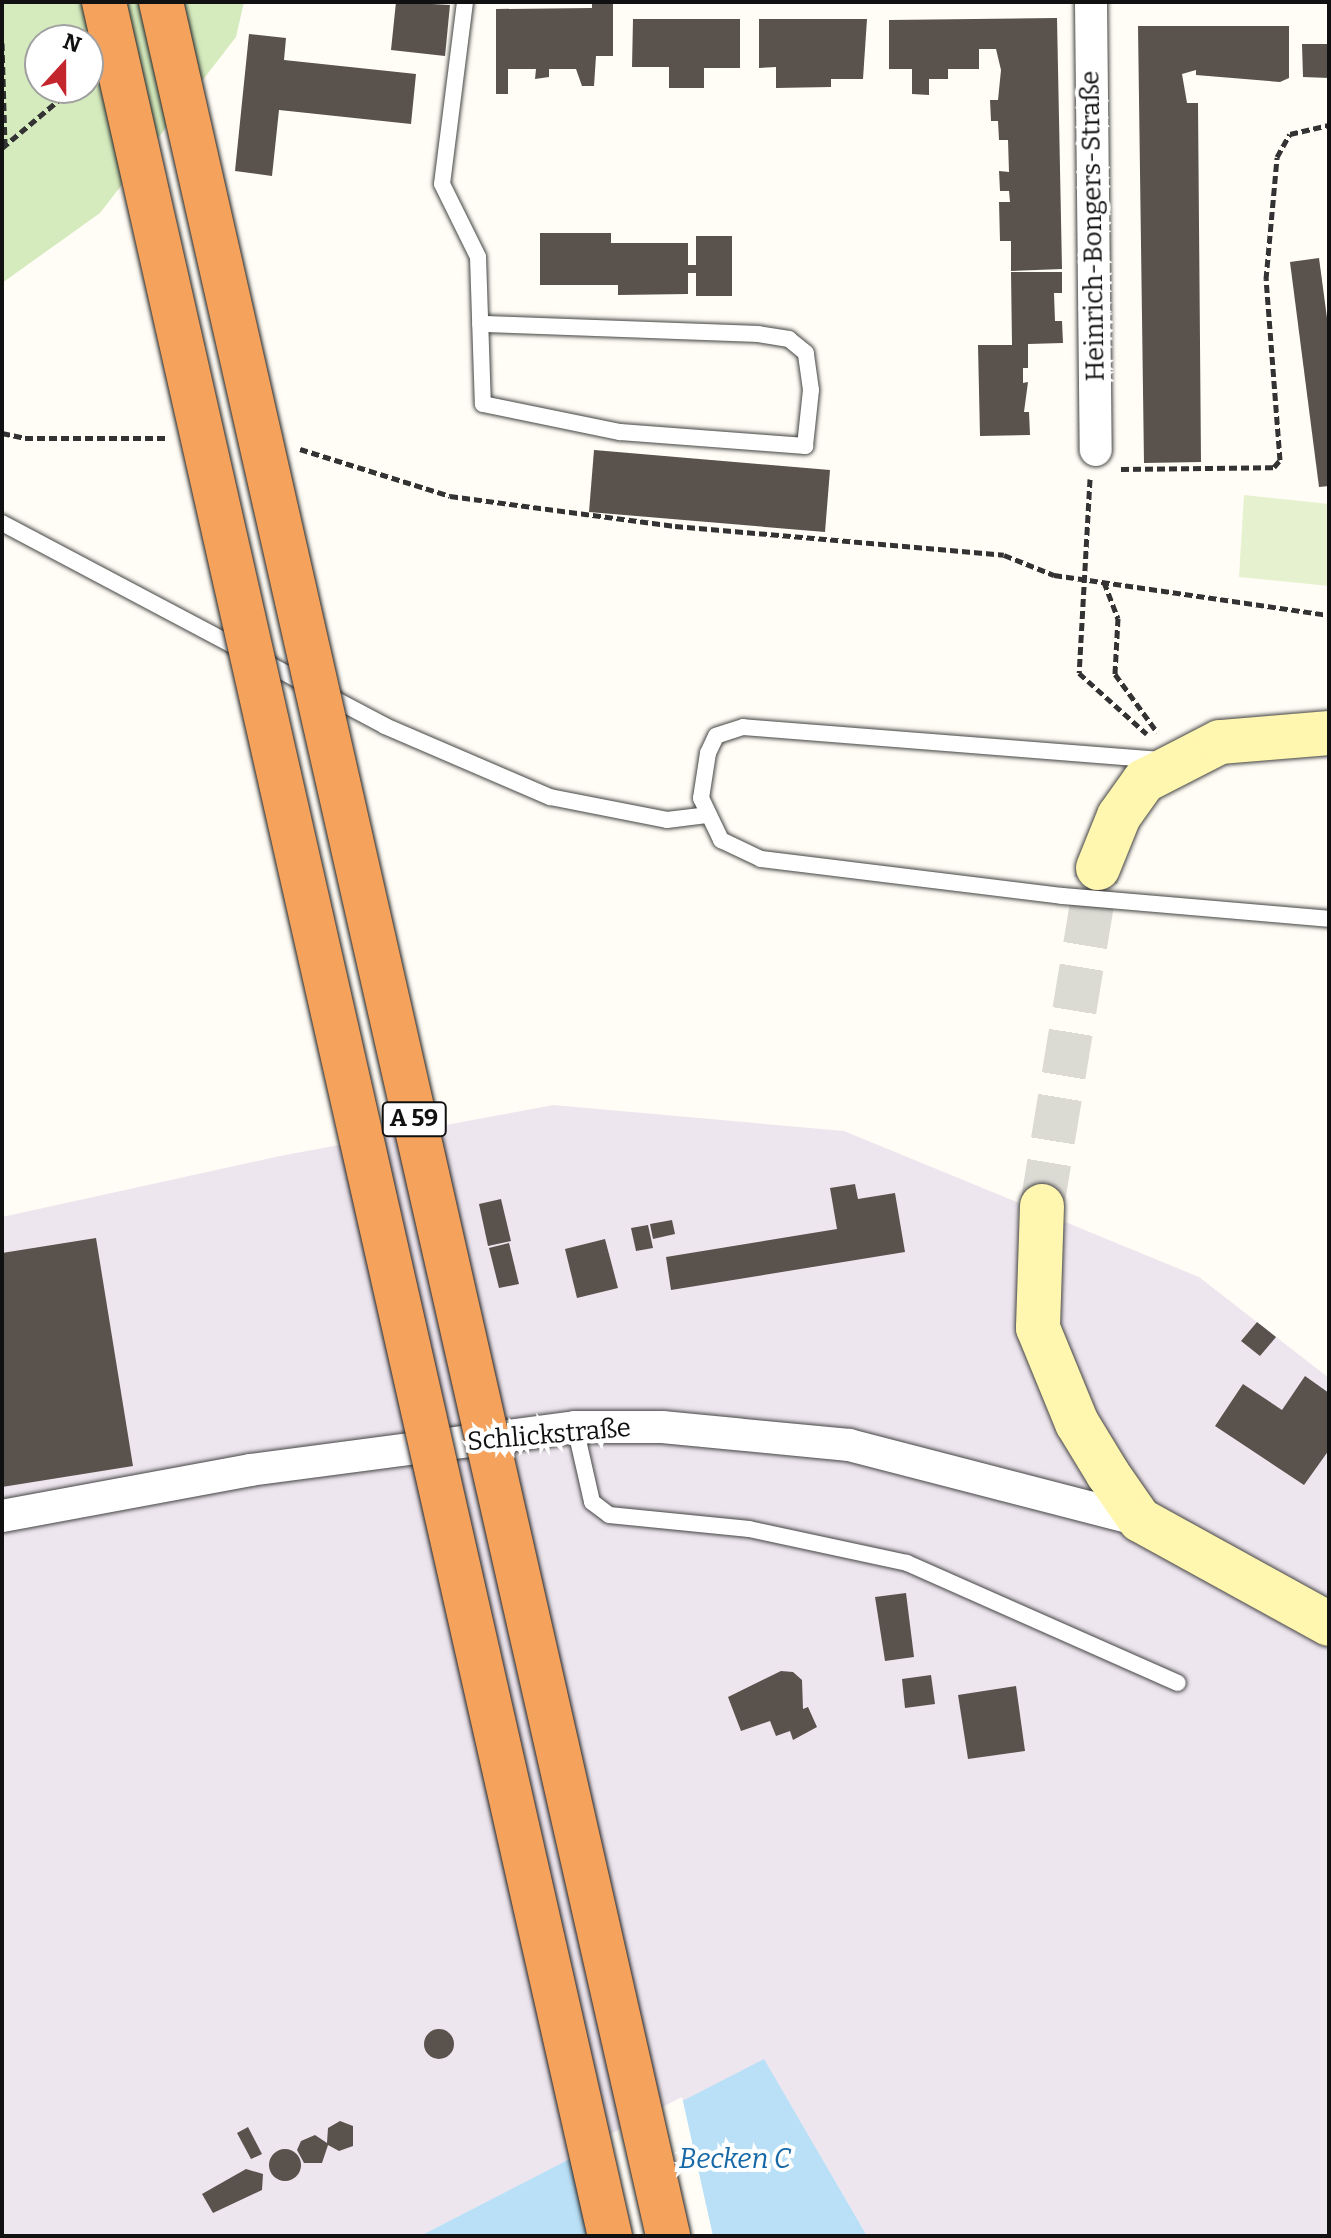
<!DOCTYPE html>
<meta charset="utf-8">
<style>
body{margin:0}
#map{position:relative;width:1331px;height:2238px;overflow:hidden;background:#fffdf5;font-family:Bitter,serif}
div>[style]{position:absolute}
.industrial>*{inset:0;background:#eee6ef}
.green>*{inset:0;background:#d5ebbd}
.pitch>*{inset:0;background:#e6f2cf}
.water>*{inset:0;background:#b9e0f7}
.pier>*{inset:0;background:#fffdf5}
.building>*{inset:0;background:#5a524d}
.round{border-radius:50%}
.secondary-tunnel>*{height:44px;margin-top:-22px;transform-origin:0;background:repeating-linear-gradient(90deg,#dbdad3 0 44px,transparent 0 66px)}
.path>*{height:5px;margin-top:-2.5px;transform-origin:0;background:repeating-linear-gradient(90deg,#333 0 8px,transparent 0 12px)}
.roads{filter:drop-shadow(0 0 2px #444) drop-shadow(0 0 2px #444)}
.lane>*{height:16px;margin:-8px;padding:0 8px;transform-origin:8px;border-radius:8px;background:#fff}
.street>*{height:32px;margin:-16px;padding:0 16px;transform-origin:16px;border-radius:16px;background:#fff}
.secondary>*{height:44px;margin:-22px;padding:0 22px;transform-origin:22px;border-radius:22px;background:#fff6b0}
.bridges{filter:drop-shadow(0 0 2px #222) drop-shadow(0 0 2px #222)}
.highway-bridge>*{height:44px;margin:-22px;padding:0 22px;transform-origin:22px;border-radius:22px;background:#f5a25d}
span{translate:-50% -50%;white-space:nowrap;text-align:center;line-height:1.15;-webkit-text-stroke:8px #fff;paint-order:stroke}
.shield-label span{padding:2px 6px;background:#fff;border:2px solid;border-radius:6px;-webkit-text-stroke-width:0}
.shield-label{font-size:24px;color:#111;font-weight:700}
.street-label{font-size:26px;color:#111}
.water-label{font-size:28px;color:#1768a6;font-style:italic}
.frame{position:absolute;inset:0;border:4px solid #111;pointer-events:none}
.north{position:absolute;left:24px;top:24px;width:80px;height:80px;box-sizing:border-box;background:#fff;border:2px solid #a0a0a0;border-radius:50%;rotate:21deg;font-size:22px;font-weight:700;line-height:32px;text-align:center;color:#111}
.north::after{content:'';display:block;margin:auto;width:28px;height:36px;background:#c4262e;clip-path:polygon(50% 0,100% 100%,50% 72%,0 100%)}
</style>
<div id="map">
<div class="industrial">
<div style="clip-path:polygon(553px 1105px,844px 1131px,1199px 1277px,1329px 1378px,1329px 2236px,867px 2236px,764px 2060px,420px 2236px,2px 2236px,2px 1217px,280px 1156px)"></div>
</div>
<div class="green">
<div style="clip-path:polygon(evenodd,2px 2px,244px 2px,236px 37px,100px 213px,2px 283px,2px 2px,40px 40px,88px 40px,88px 88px,40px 88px,40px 40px)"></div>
</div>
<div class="pitch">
<div style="clip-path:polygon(1244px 495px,1329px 504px,1329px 586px,1239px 577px)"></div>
</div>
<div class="water">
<div style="clip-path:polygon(764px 2059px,867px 2236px,420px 2236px)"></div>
</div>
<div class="pier">
<div style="clip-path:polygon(682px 2097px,713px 2236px,588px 2236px,570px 2155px)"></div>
</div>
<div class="building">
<div style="clip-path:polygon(396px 2px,450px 5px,445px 56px,391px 50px)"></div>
<div style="clip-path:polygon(592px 3px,613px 3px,613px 56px,596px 56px,594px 86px,582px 86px,576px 69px,549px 69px,549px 77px,535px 79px,536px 69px,508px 69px,508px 94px,496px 94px,496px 9px,592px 8px)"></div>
<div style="clip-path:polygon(1057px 18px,1062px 269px,1011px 271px,1011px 241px,1000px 241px,999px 202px,1010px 202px,1009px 191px,1000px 191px,999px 171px,1009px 172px,1008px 140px,999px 140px,998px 121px,991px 121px,990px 100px,998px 100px,1001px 70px,996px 49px,979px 49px,979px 69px,948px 69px,948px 79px,929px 79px,929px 95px,912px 94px,912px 69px,889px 69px,889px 20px)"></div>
<div style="clip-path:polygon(633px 19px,740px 19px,740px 68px,704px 68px,704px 88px,669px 88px,669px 67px,632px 67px)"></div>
<div style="clip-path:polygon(759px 19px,867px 19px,863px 79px,831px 79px,831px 87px,776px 88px,776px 67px,759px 68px)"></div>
<div style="clip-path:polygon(1138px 26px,1289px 26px,1289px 78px,1280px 82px,1196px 75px,1196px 70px,1182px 74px,1187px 103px,1198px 103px,1201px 462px,1144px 463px)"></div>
<div style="clip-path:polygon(249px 34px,286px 38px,284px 60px,416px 74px,411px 124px,279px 110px,272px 176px,235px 171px)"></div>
<div style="clip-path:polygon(1302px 44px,1329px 44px,1329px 78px,1303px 77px)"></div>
<div style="clip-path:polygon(540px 233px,611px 233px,611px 243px,688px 243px,688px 265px,696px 265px,696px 236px,732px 236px,732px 296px,696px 296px,696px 273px,688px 273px,688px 294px,618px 295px,618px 285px,540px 285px)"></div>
<div style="clip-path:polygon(1319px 258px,1329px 333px,1329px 486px,1319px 487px,1290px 262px)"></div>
<div style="clip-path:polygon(1011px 272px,1062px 272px,1062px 293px,1054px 293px,1055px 321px,1062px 321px,1063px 343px,1028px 344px,1028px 368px,1023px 368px,1023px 383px,1028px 382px,1024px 412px,1029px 412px,1030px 435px,980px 436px,978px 345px,1012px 345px)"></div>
<div style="clip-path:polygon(594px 450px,830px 470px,825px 532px,589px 512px)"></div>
<div style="clip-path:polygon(855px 1184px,858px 1199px,895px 1193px,905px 1252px,671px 1290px,666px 1257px,837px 1229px,830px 1188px)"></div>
<div style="clip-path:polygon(501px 1199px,511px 1241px,488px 1246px,479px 1204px)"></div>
<div style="clip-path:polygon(672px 1220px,675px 1234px,653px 1239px,650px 1224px)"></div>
<div style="clip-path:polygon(648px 1225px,653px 1248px,636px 1251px,631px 1228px)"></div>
<div style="clip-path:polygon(96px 1238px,133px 1466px,2px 1487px,2px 1253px)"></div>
<div style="clip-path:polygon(605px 1239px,618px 1288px,577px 1298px,565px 1249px)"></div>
<div style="clip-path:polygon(509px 1243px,519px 1284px,499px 1288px,489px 1248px)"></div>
<div style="clip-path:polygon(1257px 1322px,1276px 1337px,1260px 1356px,1241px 1341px)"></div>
<div style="clip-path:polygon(1305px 1376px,1329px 1393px,1329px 1450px,1304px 1485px,1215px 1426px,1243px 1384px,1282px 1410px)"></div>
<div style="clip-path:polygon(906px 1593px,914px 1657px,885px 1661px,875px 1597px)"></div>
<div style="clip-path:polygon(781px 1671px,793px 1672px,802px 1680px,803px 1709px,808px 1707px,817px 1727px,793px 1740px,790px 1731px,776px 1736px,770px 1721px,741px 1731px,728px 1697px)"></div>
<div style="clip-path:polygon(931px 1675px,935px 1704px,905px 1708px,902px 1679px)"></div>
<div style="clip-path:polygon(1016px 1686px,1025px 1751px,968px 1759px,958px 1695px)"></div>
<div class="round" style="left:424px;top:2029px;width:30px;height:30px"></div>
<div style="clip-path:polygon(340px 2121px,353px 2126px,353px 2146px,339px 2151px,328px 2145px,322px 2163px,304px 2163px,297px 2150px,301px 2141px,315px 2135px,327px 2143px,328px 2128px)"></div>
<div style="clip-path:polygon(248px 2127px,262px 2154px,251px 2159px,237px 2133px)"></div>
<div class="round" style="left:269px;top:2149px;width:32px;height:32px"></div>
<div style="clip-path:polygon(246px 2169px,263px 2174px,262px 2190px,213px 2213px,202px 2194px)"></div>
</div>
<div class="secondary-tunnel">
<div style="left:1042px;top:1206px;width:343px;rotate:-80.6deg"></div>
</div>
<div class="path">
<div style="left:2px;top:43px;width:101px;rotate:88.3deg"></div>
<div style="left:2px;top:148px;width:93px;rotate:-40.2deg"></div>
<div style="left:2px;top:433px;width:24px;rotate:12deg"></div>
<div style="left:25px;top:438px;width:141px"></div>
<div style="left:300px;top:449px;width:157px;rotate:17.4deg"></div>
<div style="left:450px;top:496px;width:227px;rotate:7.6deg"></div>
<div style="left:675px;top:526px;width:330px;rotate:5deg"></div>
<div style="left:1004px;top:555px;width:54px;rotate:21.8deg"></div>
<div style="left:1054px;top:575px;width:278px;rotate:8.3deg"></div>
<div style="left:1121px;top:469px;width:153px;rotate:-0.7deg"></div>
<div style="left:1274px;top:467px;width:9px;rotate:-49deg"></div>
<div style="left:1280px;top:460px;width:182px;rotate:-94.4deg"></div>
<div style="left:1266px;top:279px;width:122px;rotate:-84.8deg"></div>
<div style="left:1277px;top:157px;width:26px;rotate:-61deg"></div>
<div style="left:1290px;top:134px;width:40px;rotate:-13deg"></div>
<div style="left:1090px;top:479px;width:194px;rotate:93.2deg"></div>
<div style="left:1079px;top:673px;width:91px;rotate:41.9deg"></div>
<div style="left:1104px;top:582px;width:39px;rotate:69deg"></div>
<div style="left:1118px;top:618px;width:56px;rotate:93.1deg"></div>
<div style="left:1115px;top:674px;width:72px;rotate:54.1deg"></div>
</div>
<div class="roads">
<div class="lane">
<div style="left:465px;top:2px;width:183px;rotate:97.2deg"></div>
<div style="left:442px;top:184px;width:81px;rotate:63.7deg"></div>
<div style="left:478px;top:257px;width:147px;rotate:88.1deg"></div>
<div style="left:483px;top:404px;width:140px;rotate:11.6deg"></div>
<div style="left:620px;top:432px;width:186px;rotate:4.3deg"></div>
<div style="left:805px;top:446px;width:56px;rotate:-83.9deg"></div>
<div style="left:811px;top:390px;width:37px;rotate:-98deg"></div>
<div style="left:806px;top:353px;width:22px;rotate:-141deg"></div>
<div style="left:789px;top:339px;width:31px;rotate:-171deg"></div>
<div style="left:758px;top:334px;width:278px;rotate:-177.9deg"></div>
<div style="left:2px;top:523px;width:433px;rotate:27.9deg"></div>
<div style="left:385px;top:726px;width:180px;rotate:23.3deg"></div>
<div style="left:550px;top:797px;width:119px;rotate:11.1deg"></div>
<div style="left:667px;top:820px;width:38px;rotate:-7deg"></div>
<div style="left:1161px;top:760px;width:419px;rotate:-175.5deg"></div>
<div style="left:743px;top:727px;width:28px;rotate:162deg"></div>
<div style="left:716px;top:736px;width:19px;rotate:115deg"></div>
<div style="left:708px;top:753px;width:46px;rotate:98.8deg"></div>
<div style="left:701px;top:798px;width:47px;rotate:64.5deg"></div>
<div style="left:721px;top:840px;width:44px;rotate:25.4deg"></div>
<div style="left:761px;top:859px;width:303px;rotate:7deg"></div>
<div style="left:1062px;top:896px;width:268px;rotate:4.9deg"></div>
<div style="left:575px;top:1427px;width:77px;rotate:77.2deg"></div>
<div style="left:592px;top:1502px;width:21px;rotate:37deg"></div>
<div style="left:609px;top:1515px;width:141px;rotate:5.7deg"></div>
<div style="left:749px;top:1529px;width:162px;rotate:12.1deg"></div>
<div style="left:907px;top:1563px;width:296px;rotate:23.9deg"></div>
</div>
<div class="street">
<div style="left:1091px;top:2px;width:448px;rotate:89.4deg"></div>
<div style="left:2px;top:1516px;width:252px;rotate:-10.5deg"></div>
<div style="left:250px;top:1470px;width:328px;rotate:-7.5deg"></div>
<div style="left:575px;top:1427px;width:87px"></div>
<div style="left:662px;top:1427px;width:188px;rotate:5.5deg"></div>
<div style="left:849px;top:1445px;width:301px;rotate:14.5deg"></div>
</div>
<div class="secondary">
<div style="left:1098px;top:868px;width:56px;rotate:-68deg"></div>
<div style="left:1119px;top:816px;width:43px;rotate:-54.5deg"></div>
<div style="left:1144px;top:781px;width:85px;rotate:-27.2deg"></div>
<div style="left:1220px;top:742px;width:109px;rotate:-4.7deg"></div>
<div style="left:1042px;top:1206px;width:122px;rotate:91.9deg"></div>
<div style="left:1038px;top:1328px;width:103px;rotate:67.7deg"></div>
<div style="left:1077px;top:1423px;width:60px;rotate:58.7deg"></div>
<div style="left:1108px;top:1474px;width:56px;rotate:55.2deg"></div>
<div style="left:1140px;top:1520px;width:216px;rotate:28.8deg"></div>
</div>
</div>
<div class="bridges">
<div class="highway-bridge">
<div style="left:104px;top:2px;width:2291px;rotate:77.24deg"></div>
<div style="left:161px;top:2px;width:2291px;rotate:77.21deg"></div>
</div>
</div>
<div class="shield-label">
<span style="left:414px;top:1119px">A 59</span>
</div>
<div class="street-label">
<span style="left:1093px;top:226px;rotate:-91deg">Heinrich-Bongers-Straße</span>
<span style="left:549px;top:1435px;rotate:-5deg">Schlickstraße</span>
</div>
<div class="water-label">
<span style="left:735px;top:2159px">Becken C</span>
</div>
<div class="frame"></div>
<div class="north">N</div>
</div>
